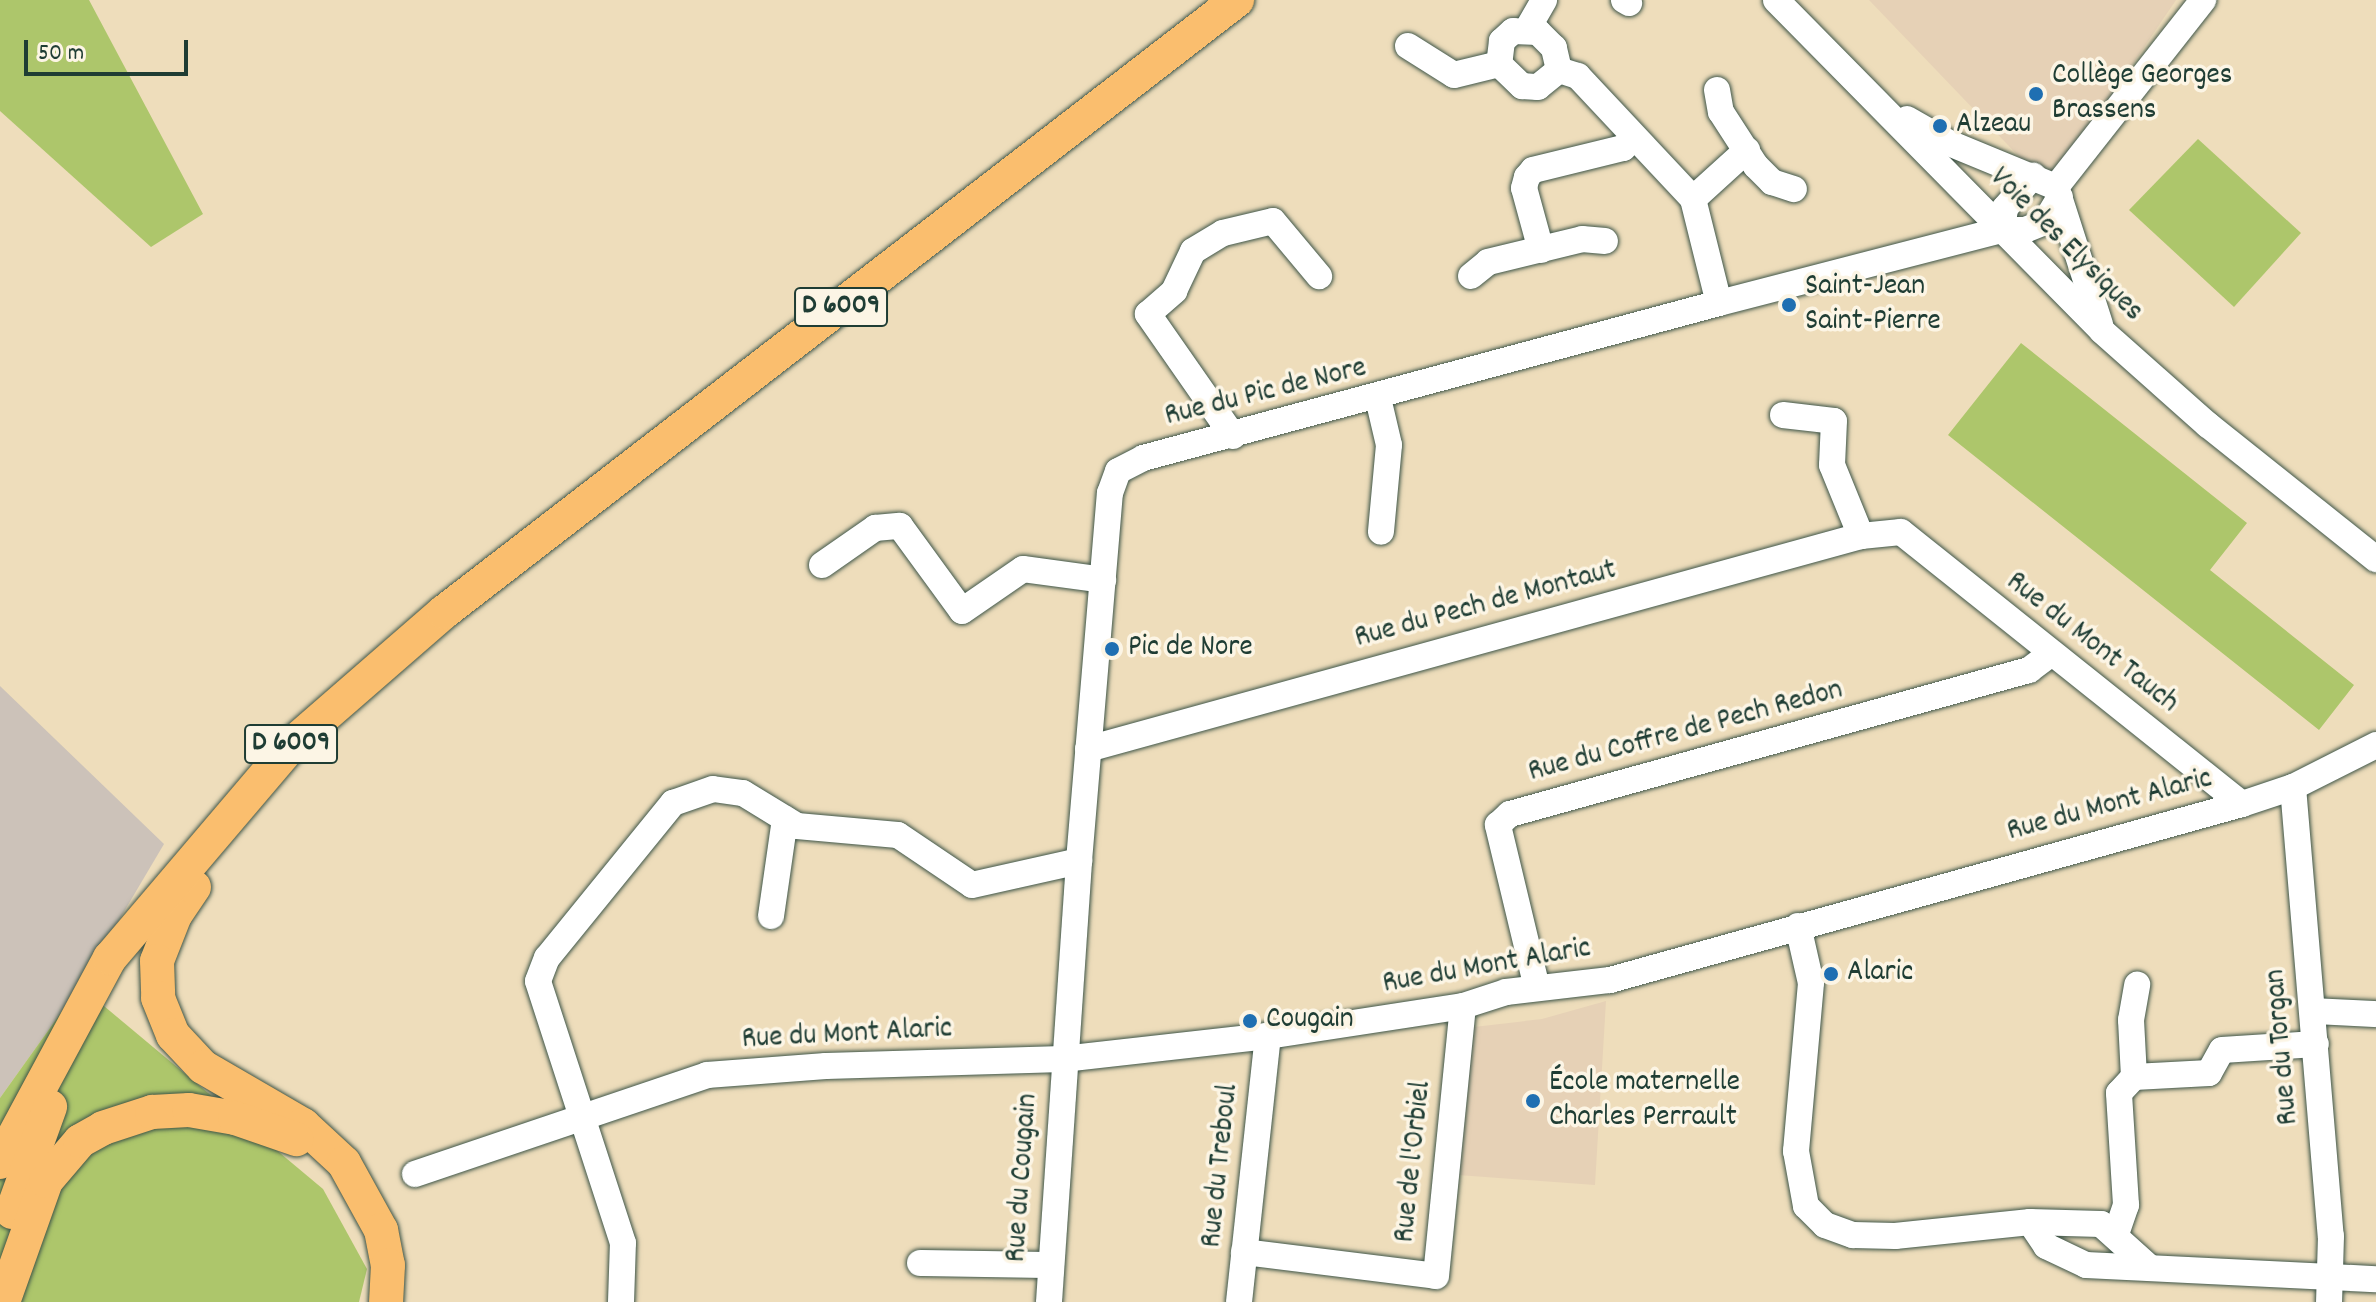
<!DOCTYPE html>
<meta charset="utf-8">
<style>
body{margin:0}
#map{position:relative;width:2376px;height:1302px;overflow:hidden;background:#edb;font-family:Dekko,sans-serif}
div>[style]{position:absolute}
.built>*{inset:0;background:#e6d1b6}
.industrial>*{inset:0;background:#ccc2b9}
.green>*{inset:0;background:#adc66b}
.roads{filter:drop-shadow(0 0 2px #3e5548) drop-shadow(0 0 2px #3e5548)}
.minor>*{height:26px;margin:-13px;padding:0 13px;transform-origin:13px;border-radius:13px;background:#fff}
.major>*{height:34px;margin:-17px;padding:0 17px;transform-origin:17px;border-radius:17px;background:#fabe6e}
.dots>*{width:22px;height:22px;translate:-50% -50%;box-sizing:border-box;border:4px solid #fcf5e5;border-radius:50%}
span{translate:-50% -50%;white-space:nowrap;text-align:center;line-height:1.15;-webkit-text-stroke:7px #fcf5e5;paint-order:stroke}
.shield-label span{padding:2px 6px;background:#fcf5e5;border:2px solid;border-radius:6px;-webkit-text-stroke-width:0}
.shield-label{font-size:28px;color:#1f3d34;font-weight:700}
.poi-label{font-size:30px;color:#1f3d34}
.left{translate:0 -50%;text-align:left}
.street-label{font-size:30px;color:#1f3d34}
.scale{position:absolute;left:24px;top:40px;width:164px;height:36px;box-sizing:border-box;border:4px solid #1f3d34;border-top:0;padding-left:10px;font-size:24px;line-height:28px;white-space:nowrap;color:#1f3d34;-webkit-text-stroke:6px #fcf5e5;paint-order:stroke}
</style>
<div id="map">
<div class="built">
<div style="clip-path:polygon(1869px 0,2176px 0,2049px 188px)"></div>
<div style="clip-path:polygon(1606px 1001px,1595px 1185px,1458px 1175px,1474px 1027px,1542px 1019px)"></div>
</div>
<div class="industrial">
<div style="clip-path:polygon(0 686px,164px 844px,80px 986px,0 1098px)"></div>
</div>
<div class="green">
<div style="clip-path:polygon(0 0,89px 0,203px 214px,151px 247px,0 111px)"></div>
<div style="clip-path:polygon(2198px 139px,2301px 233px,2234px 307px,2129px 210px)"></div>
<div style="clip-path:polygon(2021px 343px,2247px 523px,2210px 570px,2354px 685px,2319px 730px,1948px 435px)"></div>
<div style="clip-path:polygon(80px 986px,323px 1189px,367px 1269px,359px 1302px,0 1302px,0 1098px)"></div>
</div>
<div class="roads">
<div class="minor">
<div style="left:1624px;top:0;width:6px;rotate:31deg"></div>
<div style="left:1776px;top:0;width:465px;rotate:45.4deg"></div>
<div style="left:2102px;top:331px;width:142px;rotate:41.6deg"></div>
<div style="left:2208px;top:425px;width:215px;rotate:38.6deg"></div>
<div style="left:1528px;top:28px;width:32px;rotate:-60deg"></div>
<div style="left:1408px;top:46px;width:54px;rotate:32.2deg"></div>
<div style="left:1454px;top:75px;width:46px;rotate:-13.7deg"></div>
<div style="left:1559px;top:70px;width:23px;rotate:-103deg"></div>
<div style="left:1554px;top:48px;width:23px;rotate:-135deg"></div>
<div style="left:1538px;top:32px;width:25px;rotate:-178deg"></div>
<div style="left:1513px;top:31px;width:15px;rotate:138deg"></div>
<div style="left:1502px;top:41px;width:23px;rotate:97deg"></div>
<div style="left:1499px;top:64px;width:32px;rotate:44deg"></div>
<div style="left:1522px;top:86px;width:16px;rotate:4deg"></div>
<div style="left:1538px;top:87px;width:27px;rotate:-39deg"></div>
<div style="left:1559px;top:70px;width:20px;rotate:18deg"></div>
<div style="left:1578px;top:76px;width:168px;rotate:46.9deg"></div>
<div style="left:1693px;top:199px;width:107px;rotate:76deg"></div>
<div style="left:1717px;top:90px;width:22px;rotate:80deg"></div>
<div style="left:1721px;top:112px;width:64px;rotate:57.1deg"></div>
<div style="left:1756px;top:166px;width:23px;rotate:45deg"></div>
<div style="left:1772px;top:182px;width:23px;rotate:18deg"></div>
<div style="left:1907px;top:119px;width:48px;rotate:29.7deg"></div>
<div style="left:1949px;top:143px;width:116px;rotate:22.4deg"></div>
<div style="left:2056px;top:187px;width:144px;rotate:72.2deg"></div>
<div style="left:2056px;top:187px;width:238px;rotate:-51.8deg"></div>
<div style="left:1693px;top:199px;width:73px;rotate:-42.2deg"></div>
<div style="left:2002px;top:230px;width:22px;rotate:-82deg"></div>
<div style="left:2005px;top:208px;width:43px;rotate:-48.8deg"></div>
<div style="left:1541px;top:250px;width:64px;rotate:-105.3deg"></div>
<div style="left:1524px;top:188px;width:11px;rotate:-75deg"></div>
<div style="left:1527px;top:177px;width:9px;rotate:-49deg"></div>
<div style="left:1533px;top:170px;width:93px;rotate:-13.7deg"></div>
<div style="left:1623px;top:148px;width:15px;rotate:-42deg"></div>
<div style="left:1471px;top:276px;width:22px;rotate:-39deg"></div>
<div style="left:1488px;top:262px;width:97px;rotate:-13.7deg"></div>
<div style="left:1582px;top:239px;width:23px;rotate:5deg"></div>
<div style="left:1378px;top:398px;width:48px;rotate:76.8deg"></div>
<div style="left:1389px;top:445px;width:87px;rotate:95.3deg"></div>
<div style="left:1783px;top:415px;width:51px;rotate:6.7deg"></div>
<div style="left:1834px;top:421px;width:44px;rotate:92.6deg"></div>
<div style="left:1832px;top:465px;width:77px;rotate:67.8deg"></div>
<div style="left:1233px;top:436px;width:149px;rotate:-124.9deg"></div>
<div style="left:1148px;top:314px;width:35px;rotate:-41deg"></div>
<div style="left:1174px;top:291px;width:44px;rotate:-64.6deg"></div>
<div style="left:1193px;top:251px;width:35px;rotate:-31deg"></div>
<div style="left:1223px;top:233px;width:51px;rotate:-13.5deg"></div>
<div style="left:1273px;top:221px;width:72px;rotate:50.1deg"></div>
<div style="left:822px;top:565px;width:65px;rotate:-34.9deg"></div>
<div style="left:875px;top:528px;width:25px;rotate:-5deg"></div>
<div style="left:900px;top:526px;width:105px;rotate:53.9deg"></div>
<div style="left:962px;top:611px;width:74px;rotate:-34.5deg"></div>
<div style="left:1023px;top:569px;width:81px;rotate:7.8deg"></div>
<div style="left:1088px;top:749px;width:802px;rotate:-15.41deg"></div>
<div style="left:1861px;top:536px;width:40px;rotate:-5.7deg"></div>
<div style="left:1901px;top:532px;width:436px;rotate:38.6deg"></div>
<div style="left:2293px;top:787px;width:451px;rotate:85.2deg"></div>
<div style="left:2331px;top:1236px;width:66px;rotate:91.7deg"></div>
<div style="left:771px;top:916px;width:98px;rotate:-81.8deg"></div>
<div style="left:1798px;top:926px;width:58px;rotate:77.2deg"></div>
<div style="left:1811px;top:983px;width:169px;rotate:95.1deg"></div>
<div style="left:1796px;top:1151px;width:56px;rotate:79.7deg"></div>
<div style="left:1806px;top:1206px;width:27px;rotate:45deg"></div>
<div style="left:1825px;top:1225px;width:30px;rotate:20deg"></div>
<div style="left:1853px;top:1235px;width:42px;rotate:1.4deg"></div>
<div style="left:1895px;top:1236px;width:136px;rotate:-5.9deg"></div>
<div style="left:2030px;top:1222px;width:71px;rotate:1.6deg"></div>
<div style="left:2101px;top:1224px;width:64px;rotate:41.9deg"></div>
<div style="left:1537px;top:988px;width:168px;rotate:-103.5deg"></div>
<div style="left:1498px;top:825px;width:16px;rotate:-43deg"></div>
<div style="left:1510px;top:814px;width:539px;rotate:-15.51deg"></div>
<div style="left:2029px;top:670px;width:26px;rotate:-37deg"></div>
<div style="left:2314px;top:1011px;width:62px;rotate:2.8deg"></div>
<div style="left:2134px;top:1077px;width:57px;rotate:-93deg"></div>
<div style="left:2131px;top:1020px;width:36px;rotate:-80deg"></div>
<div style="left:415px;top:1174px;width:308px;rotate:-18.7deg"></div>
<div style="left:707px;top:1075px;width:119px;rotate:-4.3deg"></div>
<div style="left:826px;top:1066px;width:237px;rotate:-1.7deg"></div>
<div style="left:1063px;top:1059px;width:206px;rotate:-6.4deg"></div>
<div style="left:1268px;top:1036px;width:197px;rotate:-8.7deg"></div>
<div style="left:1463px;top:1006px;width:45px;rotate:-18deg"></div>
<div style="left:1506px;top:992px;width:105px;rotate:-6.6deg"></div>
<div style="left:1610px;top:980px;width:656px;rotate:-15.56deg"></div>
<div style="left:2242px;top:804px;width:54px;rotate:-18.4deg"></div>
<div style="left:2293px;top:787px;width:93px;rotate:-26.8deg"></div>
<div style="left:2030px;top:1222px;width:29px;rotate:56deg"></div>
<div style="left:2046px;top:1246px;width:44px;rotate:25.4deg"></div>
<div style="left:2086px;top:1265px;width:290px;rotate:2.8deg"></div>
<div style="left:2116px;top:1234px;width:31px;rotate:-71deg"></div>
<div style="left:2126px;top:1205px;width:112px;rotate:-93.6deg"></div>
<div style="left:2119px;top:1093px;width:22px;rotate:-47deg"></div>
<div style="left:2134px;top:1077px;width:75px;rotate:-3.1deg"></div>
<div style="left:2209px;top:1073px;width:26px;rotate:-61deg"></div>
<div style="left:2222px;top:1050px;width:94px;rotate:-3.7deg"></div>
<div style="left:1244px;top:1252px;width:193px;rotate:7.1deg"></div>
<div style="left:1436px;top:1276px;width:271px;rotate:-84.3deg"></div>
<div style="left:920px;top:1263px;width:129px;rotate:0.9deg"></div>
<div style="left:621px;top:1302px;width:59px;rotate:-88.1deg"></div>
<div style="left:623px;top:1243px;width:275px;rotate:-108deg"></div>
<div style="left:538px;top:981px;width:25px;rotate:-69deg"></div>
<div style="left:547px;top:958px;width:200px;rotate:-50.9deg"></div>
<div style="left:673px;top:803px;width:42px;rotate:-19.3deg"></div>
<div style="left:713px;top:789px;width:30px;rotate:8deg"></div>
<div style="left:743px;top:793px;width:63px;rotate:31.4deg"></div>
<div style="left:797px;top:826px;width:101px;rotate:5.1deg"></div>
<div style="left:898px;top:835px;width:89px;rotate:34deg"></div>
<div style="left:972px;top:885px;width:110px;rotate:-12.6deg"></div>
<div style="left:1049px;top:1302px;width:442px;rotate:-86.1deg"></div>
<div style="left:1079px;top:861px;width:369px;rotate:-85.2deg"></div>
<div style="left:1110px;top:493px;width:23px;rotate:-70deg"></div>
<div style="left:1118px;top:471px;width:28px;rotate:-27deg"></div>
<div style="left:1143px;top:458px;width:596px;rotate:-15.06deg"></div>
<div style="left:1719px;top:303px;width:292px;rotate:-14.5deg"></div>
<div style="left:2002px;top:230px;width:23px"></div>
<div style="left:2025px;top:230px;width:22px;rotate:-22deg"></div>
<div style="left:2045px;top:222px;width:29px;rotate:-59deg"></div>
<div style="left:1239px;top:1302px;width:268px;rotate:-83.8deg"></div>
</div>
<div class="major">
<div style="left:194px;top:887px;width:34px;rotate:124deg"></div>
<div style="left:175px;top:915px;width:49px;rotate:111.4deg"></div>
<div style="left:157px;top:961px;width:37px;rotate:88deg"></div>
<div style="left:158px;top:998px;width:40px;rotate:68deg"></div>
<div style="left:173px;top:1035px;width:44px;rotate:46.8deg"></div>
<div style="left:203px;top:1067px;width:116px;rotate:30.1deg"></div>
<div style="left:303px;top:1125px;width:56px;rotate:42.8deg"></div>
<div style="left:344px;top:1163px;width:77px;rotate:61.1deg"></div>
<div style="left:381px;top:1230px;width:36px;rotate:79deg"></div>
<div style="left:388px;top:1265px;width:37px;rotate:93deg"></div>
<div style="left:0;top:1162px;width:232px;rotate:-61.7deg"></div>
<div style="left:110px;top:958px;width:280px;rotate:-49.6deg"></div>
<div style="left:291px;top:745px;width:203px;rotate:-41deg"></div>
<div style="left:444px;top:612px;width:1002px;rotate:-37.66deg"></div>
<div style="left:12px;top:1212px;width:112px;rotate:-70.1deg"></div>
<div style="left:3px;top:1302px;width:128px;rotate:-70.4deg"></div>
<div style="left:46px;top:1181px;width:52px;rotate:-49.6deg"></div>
<div style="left:80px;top:1141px;width:26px;rotate:-29deg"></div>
<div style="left:103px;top:1128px;width:52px;rotate:-18.1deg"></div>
<div style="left:152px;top:1112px;width:37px;rotate:-3deg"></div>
<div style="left:189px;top:1110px;width:47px;rotate:9.9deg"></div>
<div style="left:235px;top:1118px;width:65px;rotate:19deg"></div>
</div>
</div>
<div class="dots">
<div style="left:2036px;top:94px;background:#1f6fb2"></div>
<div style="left:1940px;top:126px;background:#1f6fb2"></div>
<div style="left:1789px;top:305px;background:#1f6fb2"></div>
<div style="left:1112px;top:649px;background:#1f6fb2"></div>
<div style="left:1831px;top:974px;background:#1f6fb2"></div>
<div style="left:1250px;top:1021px;background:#1f6fb2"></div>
<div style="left:1533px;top:1101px;background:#1f6fb2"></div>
</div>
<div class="shield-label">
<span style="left:841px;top:307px">D 6009</span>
<span style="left:291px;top:744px">D 6009</span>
</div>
<div class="poi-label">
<span class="left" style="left:2052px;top:94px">Collège Georges<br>Brassens</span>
<span class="left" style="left:1956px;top:126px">Alzeau</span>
<span class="left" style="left:1805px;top:305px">Saint-Jean<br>Saint-Pierre</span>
<span class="left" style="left:1128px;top:649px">Pic de Nore</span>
<span class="left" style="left:1847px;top:974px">Alaric</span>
<span class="left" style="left:1266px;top:1021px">Cougain</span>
<span class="left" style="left:1549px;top:1101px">École maternelle<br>Charles Perrault</span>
</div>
<div class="street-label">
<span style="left:2065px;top:246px;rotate:45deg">Voie des Elysiques</span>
<span style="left:1266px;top:394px;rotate:-14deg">Rue du Pic de Nore</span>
<span style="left:1486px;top:606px;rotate:-15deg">Rue du Pech de Montaut</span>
<span style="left:2091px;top:644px;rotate:38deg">Rue du Mont Tauch</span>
<span style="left:1686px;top:733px;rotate:-15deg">Rue du Coffre de Pech Redon</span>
<span style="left:2110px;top:807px;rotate:-15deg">Rue du Mont Alaric</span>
<span style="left:1487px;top:968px;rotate:-10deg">Rue du Mont Alaric</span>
<span style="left:847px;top:1036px;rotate:-3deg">Rue du Mont Alaric</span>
<span style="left:2284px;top:1047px;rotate:-95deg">Rue du Torgan</span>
<span style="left:1415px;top:1162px;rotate:-84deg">Rue de l'Orbiel</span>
<span style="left:1222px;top:1166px;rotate:-84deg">Rue du Treboul</span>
<span style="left:1024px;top:1178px;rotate:-86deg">Rue du Cougain</span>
</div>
<div class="scale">50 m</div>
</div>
